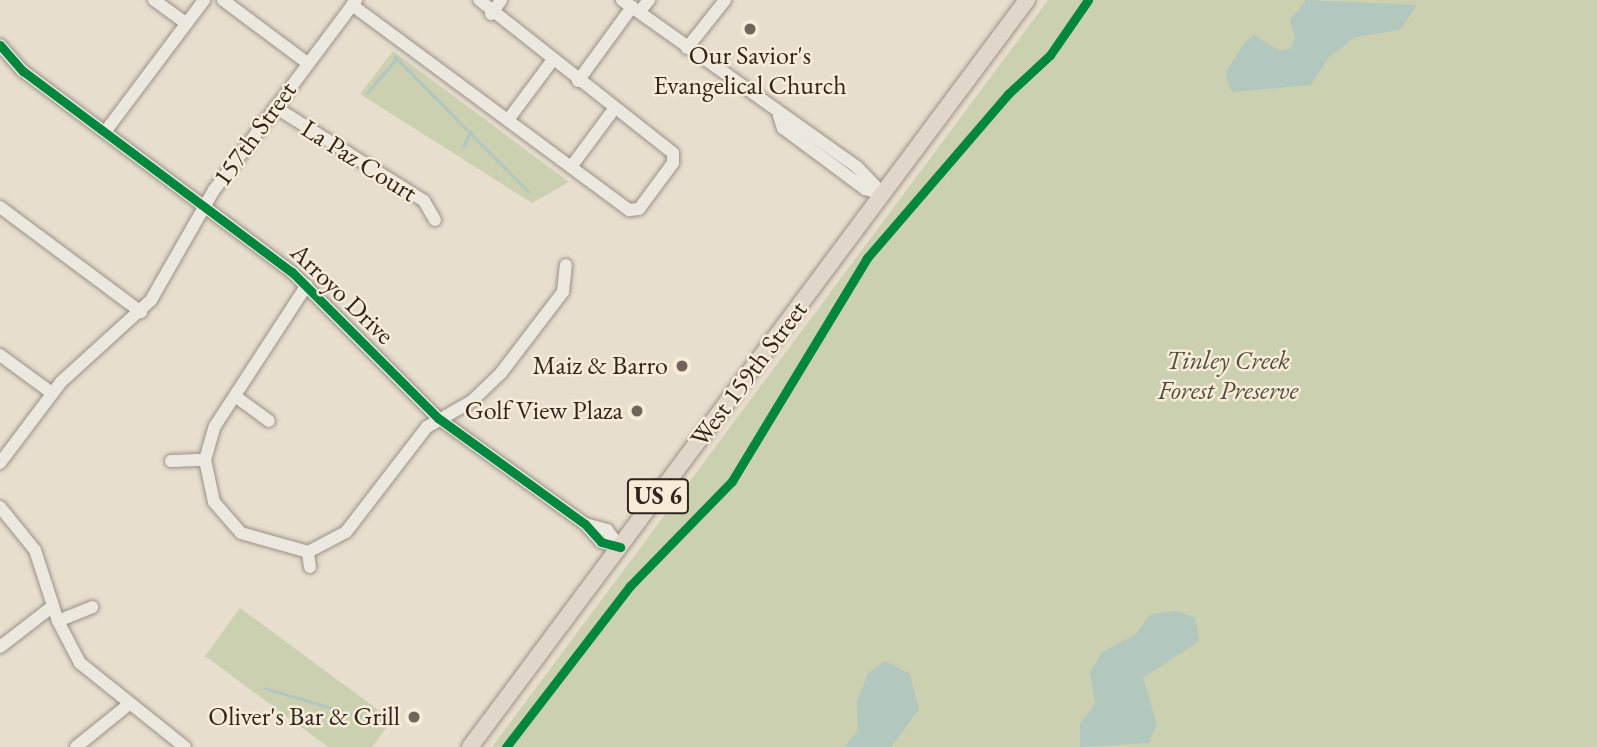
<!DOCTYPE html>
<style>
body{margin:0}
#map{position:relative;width:1597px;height:747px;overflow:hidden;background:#e8dece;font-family:"EB Garamond",serif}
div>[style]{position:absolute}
.green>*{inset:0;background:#cbd0b0}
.water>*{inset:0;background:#b2c7bd}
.stream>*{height:2.5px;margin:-1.25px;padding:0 1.25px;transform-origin:1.25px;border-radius:1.25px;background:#b2c7bd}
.roads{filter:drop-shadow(0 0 2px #999288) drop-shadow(0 0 2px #999288)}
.minor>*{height:12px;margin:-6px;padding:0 6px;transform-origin:6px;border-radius:6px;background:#ece7df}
.major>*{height:16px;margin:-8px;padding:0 8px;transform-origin:8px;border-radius:8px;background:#e0d7ca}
.cycleway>*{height:9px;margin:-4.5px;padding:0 4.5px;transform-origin:4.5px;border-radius:4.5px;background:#00873e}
.dots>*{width:19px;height:19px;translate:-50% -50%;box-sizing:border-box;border:4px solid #f7ecd8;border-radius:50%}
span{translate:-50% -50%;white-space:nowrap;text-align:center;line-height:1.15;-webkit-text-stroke:5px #f7ecd8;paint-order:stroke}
.shield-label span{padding:2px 5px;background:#f7ecd8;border:2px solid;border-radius:5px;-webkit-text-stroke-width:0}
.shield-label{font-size:24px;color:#31241d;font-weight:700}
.poi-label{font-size:26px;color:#31241d}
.right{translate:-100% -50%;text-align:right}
.street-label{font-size:26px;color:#31241d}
.park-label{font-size:26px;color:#524c3c;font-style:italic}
</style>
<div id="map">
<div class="green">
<div style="clip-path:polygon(1048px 0,1597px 0,1597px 747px,492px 747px)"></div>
<div style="clip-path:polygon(393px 51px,569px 182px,532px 203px,360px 94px)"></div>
<div style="clip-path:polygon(240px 608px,392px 720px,372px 747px,328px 747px,205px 656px)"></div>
</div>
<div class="water">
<div style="clip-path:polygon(1306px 0,1417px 5px,1400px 30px,1355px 37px,1328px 58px,1311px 85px,1232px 92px,1225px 74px,1244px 43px,1254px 35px,1280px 51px,1291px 48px,1295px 37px,1290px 20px)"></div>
<div style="clip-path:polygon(1177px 611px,1195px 618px,1199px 641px,1143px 678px,1157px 724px,1149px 743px,1080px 747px,1080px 724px,1095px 703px,1090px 673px,1102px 652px,1135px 635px,1151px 614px)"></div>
<div style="clip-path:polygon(885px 661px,910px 674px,919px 709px,891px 747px,845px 747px,858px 730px,857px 702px,868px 673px)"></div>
</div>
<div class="stream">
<div style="left:395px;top:57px;width:190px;rotate:45.2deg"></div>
<div style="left:367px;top:93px;width:45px;rotate:-49.5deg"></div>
<div style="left:463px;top:147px;width:17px;rotate:-65deg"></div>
<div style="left:265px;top:688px;width:115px;rotate:16.7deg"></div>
</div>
<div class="roads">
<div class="minor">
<div style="left:154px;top:0;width:39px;rotate:36deg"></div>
<div style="left:223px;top:0;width:104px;rotate:36.8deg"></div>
<div style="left:622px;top:0;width:288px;rotate:35.4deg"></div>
<div style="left:857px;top:167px;width:37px;rotate:46deg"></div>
<div style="left:352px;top:5px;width:345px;rotate:36.5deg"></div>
<div style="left:629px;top:210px;width:10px;rotate:-6deg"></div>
<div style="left:639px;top:209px;width:57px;rotate:-53.5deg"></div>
<div style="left:673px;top:163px;width:10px;rotate:-90deg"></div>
<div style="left:673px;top:153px;width:247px;rotate:-141.7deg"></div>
<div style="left:639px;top:12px;width:16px;rotate:-50deg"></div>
<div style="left:491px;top:14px;width:17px;rotate:-54deg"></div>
<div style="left:0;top:45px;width:35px;rotate:49deg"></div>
<div style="left:23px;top:71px;width:336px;rotate:36.8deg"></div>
<div style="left:292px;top:272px;width:206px;rotate:45deg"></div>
<div style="left:438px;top:418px;width:181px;rotate:35.8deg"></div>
<div style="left:585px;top:524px;width:24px;rotate:48deg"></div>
<div style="left:601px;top:542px;width:20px;rotate:15deg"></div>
<div style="left:687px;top:48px;width:61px;rotate:-51.6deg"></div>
<div style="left:578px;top:81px;width:92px;rotate:-53.9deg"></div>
<div style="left:275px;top:107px;width:176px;rotate:32.2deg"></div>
<div style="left:424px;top:201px;width:22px;rotate:60deg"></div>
<div style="left:779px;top:116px;width:13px;rotate:72deg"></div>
<div style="left:783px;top:128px;width:102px;rotate:36.6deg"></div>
<div style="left:865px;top:189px;width:19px;rotate:16deg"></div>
<div style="left:508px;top:120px;width:74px;rotate:-53.3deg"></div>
<div style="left:105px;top:132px;width:165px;rotate:-53.1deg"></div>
<div style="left:571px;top:167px;width:72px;rotate:-53.4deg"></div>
<div style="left:0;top:207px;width:176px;rotate:36.7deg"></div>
<div style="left:0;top:355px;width:64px;rotate:36.2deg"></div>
<div style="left:235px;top:396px;width:42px;rotate:36.3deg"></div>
<div style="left:205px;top:460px;width:35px;rotate:-74deg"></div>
<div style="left:215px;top:426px;width:168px;rotate:-56.9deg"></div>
<div style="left:171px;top:461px;width:34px;rotate:-2deg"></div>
<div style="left:205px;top:460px;width:43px;rotate:77.9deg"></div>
<div style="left:214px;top:502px;width:41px;rotate:48.9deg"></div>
<div style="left:241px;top:533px;width:70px;rotate:15.8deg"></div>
<div style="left:0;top:463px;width:101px;rotate:-53deg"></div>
<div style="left:61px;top:382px;width:122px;rotate:-42.3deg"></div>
<div style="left:151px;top:300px;width:127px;rotate:-60.2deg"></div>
<div style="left:214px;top:190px;width:237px;rotate:-53.2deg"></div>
<div style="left:0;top:507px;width:55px;rotate:50.9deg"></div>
<div style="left:35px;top:550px;width:75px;rotate:72.1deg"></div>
<div style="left:58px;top:621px;width:47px;rotate:62.4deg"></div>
<div style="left:80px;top:663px;width:134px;rotate:38.7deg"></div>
<div style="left:585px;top:524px;width:23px;rotate:15deg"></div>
<div style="left:607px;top:530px;width:21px;rotate:53deg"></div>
<div style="left:310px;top:567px;width:15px;rotate:-98deg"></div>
<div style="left:308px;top:552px;width:43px;rotate:-27.8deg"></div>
<div style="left:346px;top:532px;width:133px;rotate:-52.4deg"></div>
<div style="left:427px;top:427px;width:52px;rotate:-30deg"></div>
<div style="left:472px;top:401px;width:40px;rotate:-44deg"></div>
<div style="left:501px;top:373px;width:102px;rotate:-52.6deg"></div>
<div style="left:563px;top:292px;width:27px;rotate:-84deg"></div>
<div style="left:58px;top:621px;width:37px;rotate:-22deg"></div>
<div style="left:0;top:647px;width:67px;rotate:-37.7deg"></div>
<div style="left:76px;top:747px;width:67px;rotate:-38.9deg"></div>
</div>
<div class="major">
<div style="left:470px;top:747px;width:932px;rotate:-53.29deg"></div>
</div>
</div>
<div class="cycleway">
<div style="left:0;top:45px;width:35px;rotate:49deg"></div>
<div style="left:23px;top:71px;width:336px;rotate:36.8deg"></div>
<div style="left:292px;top:272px;width:206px;rotate:45deg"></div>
<div style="left:438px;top:418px;width:181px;rotate:35.8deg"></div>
<div style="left:585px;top:524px;width:24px;rotate:48deg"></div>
<div style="left:601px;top:542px;width:20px;rotate:15deg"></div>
<div style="left:506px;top:747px;width:203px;rotate:-52.4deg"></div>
<div style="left:630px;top:586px;width:146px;rotate:-45.8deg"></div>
<div style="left:732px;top:481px;width:261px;rotate:-58.8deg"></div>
<div style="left:867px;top:258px;width:216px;rotate:-49.3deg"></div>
<div style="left:1008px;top:94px;width:57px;rotate:-42.9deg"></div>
<div style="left:1050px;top:55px;width:67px;rotate:-55.4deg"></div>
</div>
<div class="dots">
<div style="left:750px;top:29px;background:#71655b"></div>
<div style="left:682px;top:366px;background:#71655b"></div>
<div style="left:637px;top:411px;background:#71655b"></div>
<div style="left:414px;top:717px;background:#71655b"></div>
</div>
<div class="shield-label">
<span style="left:658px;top:496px">US 6</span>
</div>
<div class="poi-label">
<span style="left:750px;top:71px">Our Savior's<br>Evangelical Church</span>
<span class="right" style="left:668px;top:366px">Maiz &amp; Barro</span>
<span class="right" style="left:623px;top:411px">Golf View Plaza</span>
<span class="right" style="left:400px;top:717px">Oliver's Bar &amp; Grill</span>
</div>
<div class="street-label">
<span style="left:255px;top:134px;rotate:-54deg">157th Street</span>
<span style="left:359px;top:161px;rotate:32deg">La Paz Court</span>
<span style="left:342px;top:294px;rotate:44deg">Arroyo Drive</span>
<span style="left:749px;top:374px;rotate:-53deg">West 159th Street</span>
</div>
<div class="park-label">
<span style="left:1228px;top:376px">Tinley Creek<br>Forest Preserve</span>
</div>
</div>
